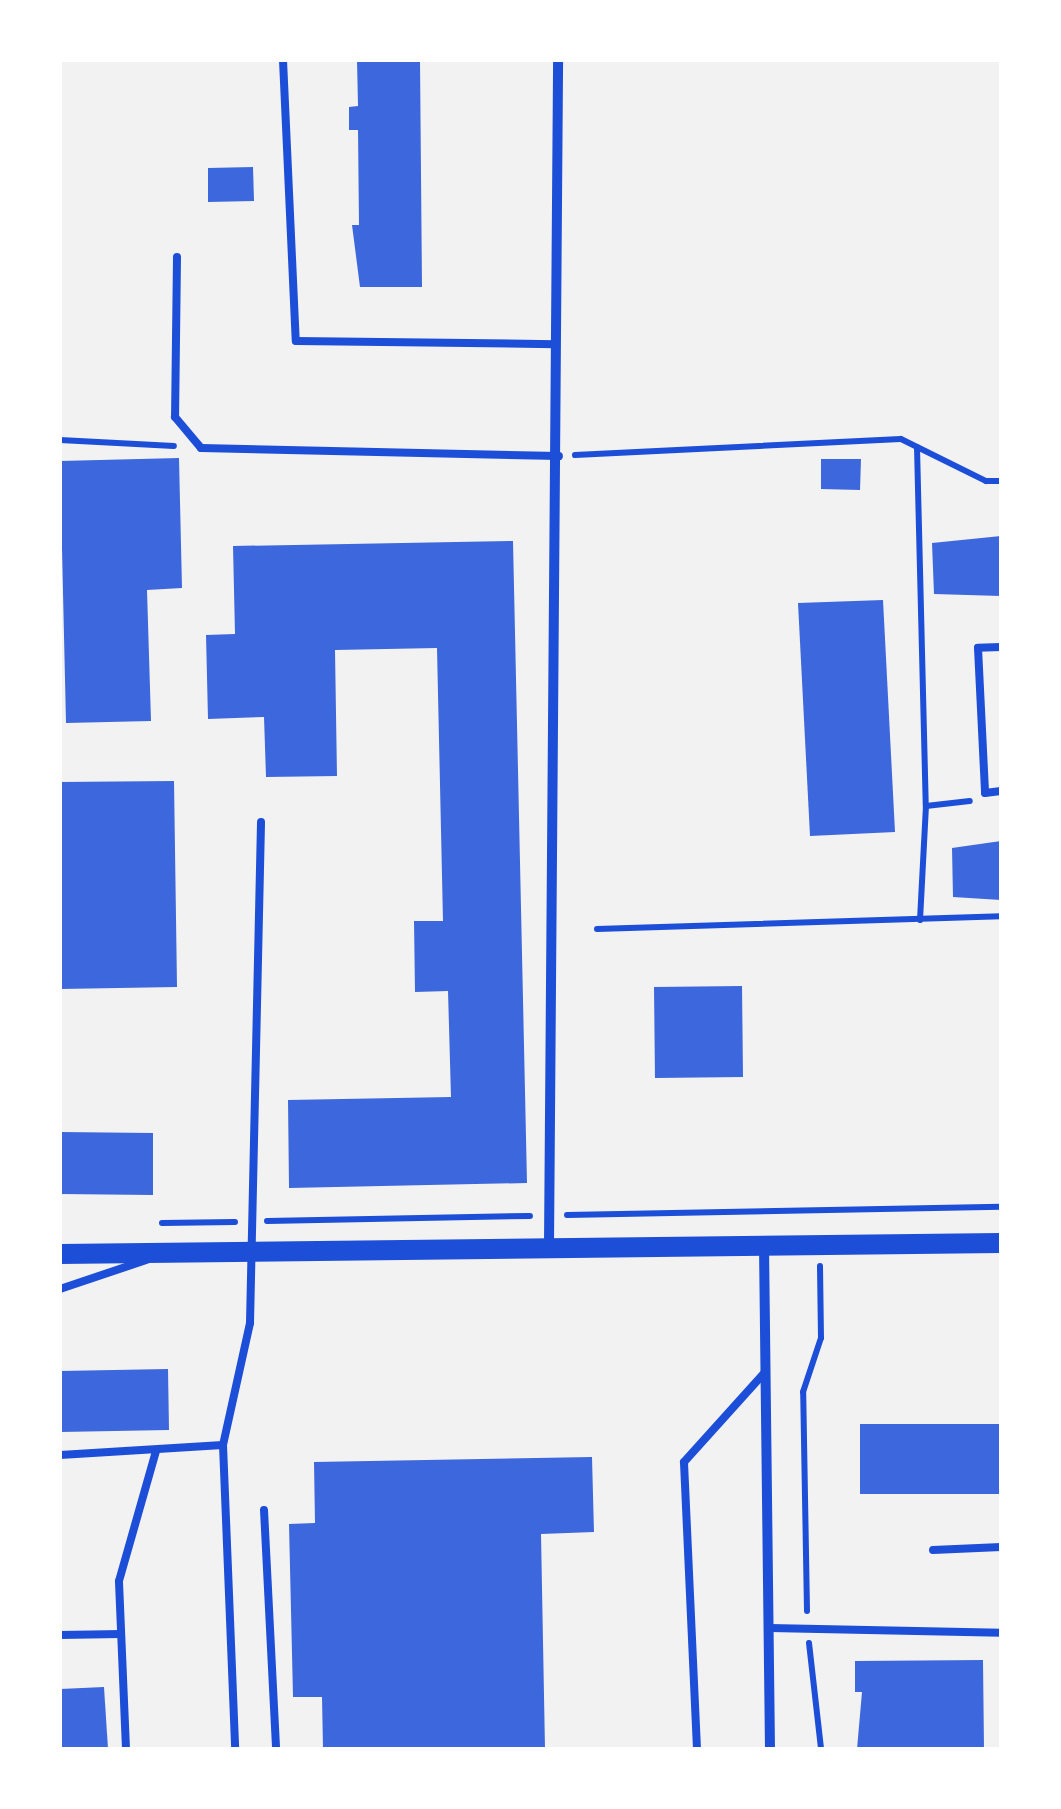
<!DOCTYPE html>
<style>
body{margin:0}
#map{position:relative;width:1061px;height:1809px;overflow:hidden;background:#f2f2f2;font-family:"Nunito Sans",sans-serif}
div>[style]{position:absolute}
.building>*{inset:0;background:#3d67dc}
.path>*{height:6px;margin:-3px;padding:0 3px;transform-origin:3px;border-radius:3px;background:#1d4ed8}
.service>*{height:8px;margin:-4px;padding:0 4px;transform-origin:4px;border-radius:4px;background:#1d4ed8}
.minor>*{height:10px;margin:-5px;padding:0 5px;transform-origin:5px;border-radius:5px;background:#1d4ed8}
.secondary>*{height:20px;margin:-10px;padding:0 10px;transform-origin:10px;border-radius:10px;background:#1d4ed8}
span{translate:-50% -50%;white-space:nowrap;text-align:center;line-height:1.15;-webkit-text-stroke:10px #fff;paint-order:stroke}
.frame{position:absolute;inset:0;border:62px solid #fff;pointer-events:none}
</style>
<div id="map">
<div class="building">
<div style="clip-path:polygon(357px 60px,420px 60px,422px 287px,360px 287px,352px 225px,359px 225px,358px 130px,349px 130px,349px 107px,358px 106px)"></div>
<div style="clip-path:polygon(253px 167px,254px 201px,208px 202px,208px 168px)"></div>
<div style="clip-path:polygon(179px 458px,182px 588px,147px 590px,151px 721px,66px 723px,60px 461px)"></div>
<div style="clip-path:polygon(821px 459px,861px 459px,860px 490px,821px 489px)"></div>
<div style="clip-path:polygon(1001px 536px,1001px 596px,934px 594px,932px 543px)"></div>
<div style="clip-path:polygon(513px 541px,527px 1183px,289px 1188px,288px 1100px,451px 1097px,448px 991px,415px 992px,414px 921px,443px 921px,437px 648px,335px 650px,337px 776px,266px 777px,264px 717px,208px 719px,206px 635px,235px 634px,233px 546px)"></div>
<div style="clip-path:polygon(883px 600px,895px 832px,810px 836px,798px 603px)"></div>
<div style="clip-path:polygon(174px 781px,177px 987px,60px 989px,60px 782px)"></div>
<div style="clip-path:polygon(1001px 841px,1001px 900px,953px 897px,952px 848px)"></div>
<div style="clip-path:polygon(742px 986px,743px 1077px,655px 1078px,654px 987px)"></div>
<div style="clip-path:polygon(60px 1132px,153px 1133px,153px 1195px,60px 1194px)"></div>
<div style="clip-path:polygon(168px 1369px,169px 1430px,60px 1432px,60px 1371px)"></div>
<div style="clip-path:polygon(860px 1424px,1001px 1424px,1001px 1494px,860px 1494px)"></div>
<div style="clip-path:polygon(592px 1457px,594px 1532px,541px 1534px,545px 1749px,323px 1749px,322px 1697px,293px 1697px,289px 1524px,315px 1523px,314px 1462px)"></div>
<div style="clip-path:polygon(983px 1660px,984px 1749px,857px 1749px,862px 1692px,855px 1692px,855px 1661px)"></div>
<div style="clip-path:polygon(104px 1687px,108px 1749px,60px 1749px,60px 1689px)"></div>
</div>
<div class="path">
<div style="left:60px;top:440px;width:114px;rotate:3deg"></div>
<div style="left:917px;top:447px;width:359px;rotate:88.6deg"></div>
<div style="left:575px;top:455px;width:326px;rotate:-2.8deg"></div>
<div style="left:901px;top:439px;width:95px;rotate:26.3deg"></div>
<div style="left:986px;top:481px;width:15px"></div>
<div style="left:920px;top:920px;width:114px;rotate:-87deg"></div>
<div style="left:926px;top:806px;width:44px;rotate:-6.5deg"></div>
<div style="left:597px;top:929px;width:404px;rotate:-1.8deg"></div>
<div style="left:567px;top:1215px;width:434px;rotate:-1.1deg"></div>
<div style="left:267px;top:1221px;width:263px;rotate:-1.1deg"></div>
<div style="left:162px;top:1223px;width:73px;rotate:-0.8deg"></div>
<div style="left:807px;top:1611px;width:219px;rotate:-91deg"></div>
<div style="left:803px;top:1392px;width:57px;rotate:-71.6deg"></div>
<div style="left:821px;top:1338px;width:72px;rotate:-90.8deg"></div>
<div style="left:809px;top:1643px;width:107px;rotate:83.5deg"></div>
</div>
<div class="service">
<div style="left:283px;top:60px;width:281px;rotate:87.4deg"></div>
<div style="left:296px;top:341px;width:260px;rotate:0.7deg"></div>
<div style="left:177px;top:257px;width:160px;rotate:90.7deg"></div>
<div style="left:175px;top:417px;width:40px;rotate:50deg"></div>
<div style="left:201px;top:448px;width:358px;rotate:1.3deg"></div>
<div style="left:1001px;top:647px;width:23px;rotate:178deg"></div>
<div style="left:978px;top:648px;width:145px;rotate:87.2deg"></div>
<div style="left:985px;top:793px;width:16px;rotate:-7deg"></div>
<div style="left:60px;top:1289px;width:91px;rotate:-18.6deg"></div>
<div style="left:223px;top:1445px;width:304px;rotate:87.7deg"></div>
<div style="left:60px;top:1455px;width:163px;rotate:-3.5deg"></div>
<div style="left:223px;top:1445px;width:125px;rotate:-77.5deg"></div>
<div style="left:250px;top:1323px;width:501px;rotate:-88.74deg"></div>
<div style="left:264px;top:1510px;width:239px;rotate:87.1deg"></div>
<div style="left:933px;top:1550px;width:68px;rotate:-2.5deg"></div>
<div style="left:770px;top:1628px;width:231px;rotate:1.2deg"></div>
<div style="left:60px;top:1635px;width:61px;rotate:-0.9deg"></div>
<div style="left:126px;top:1749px;width:168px;rotate:-92.4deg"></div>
<div style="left:119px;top:1581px;width:135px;rotate:-74.1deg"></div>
<div style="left:697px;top:1749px;width:287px;rotate:-92.6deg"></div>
<div style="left:684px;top:1462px;width:121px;rotate:-48deg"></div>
</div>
<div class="minor">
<div style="left:549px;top:1245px;width:1185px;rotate:-89.56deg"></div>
<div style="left:764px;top:1245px;width:504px;rotate:89.32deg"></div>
</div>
<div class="secondary">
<div style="left:60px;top:1254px;width:941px;rotate:-0.67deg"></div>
</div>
<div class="frame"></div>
</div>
